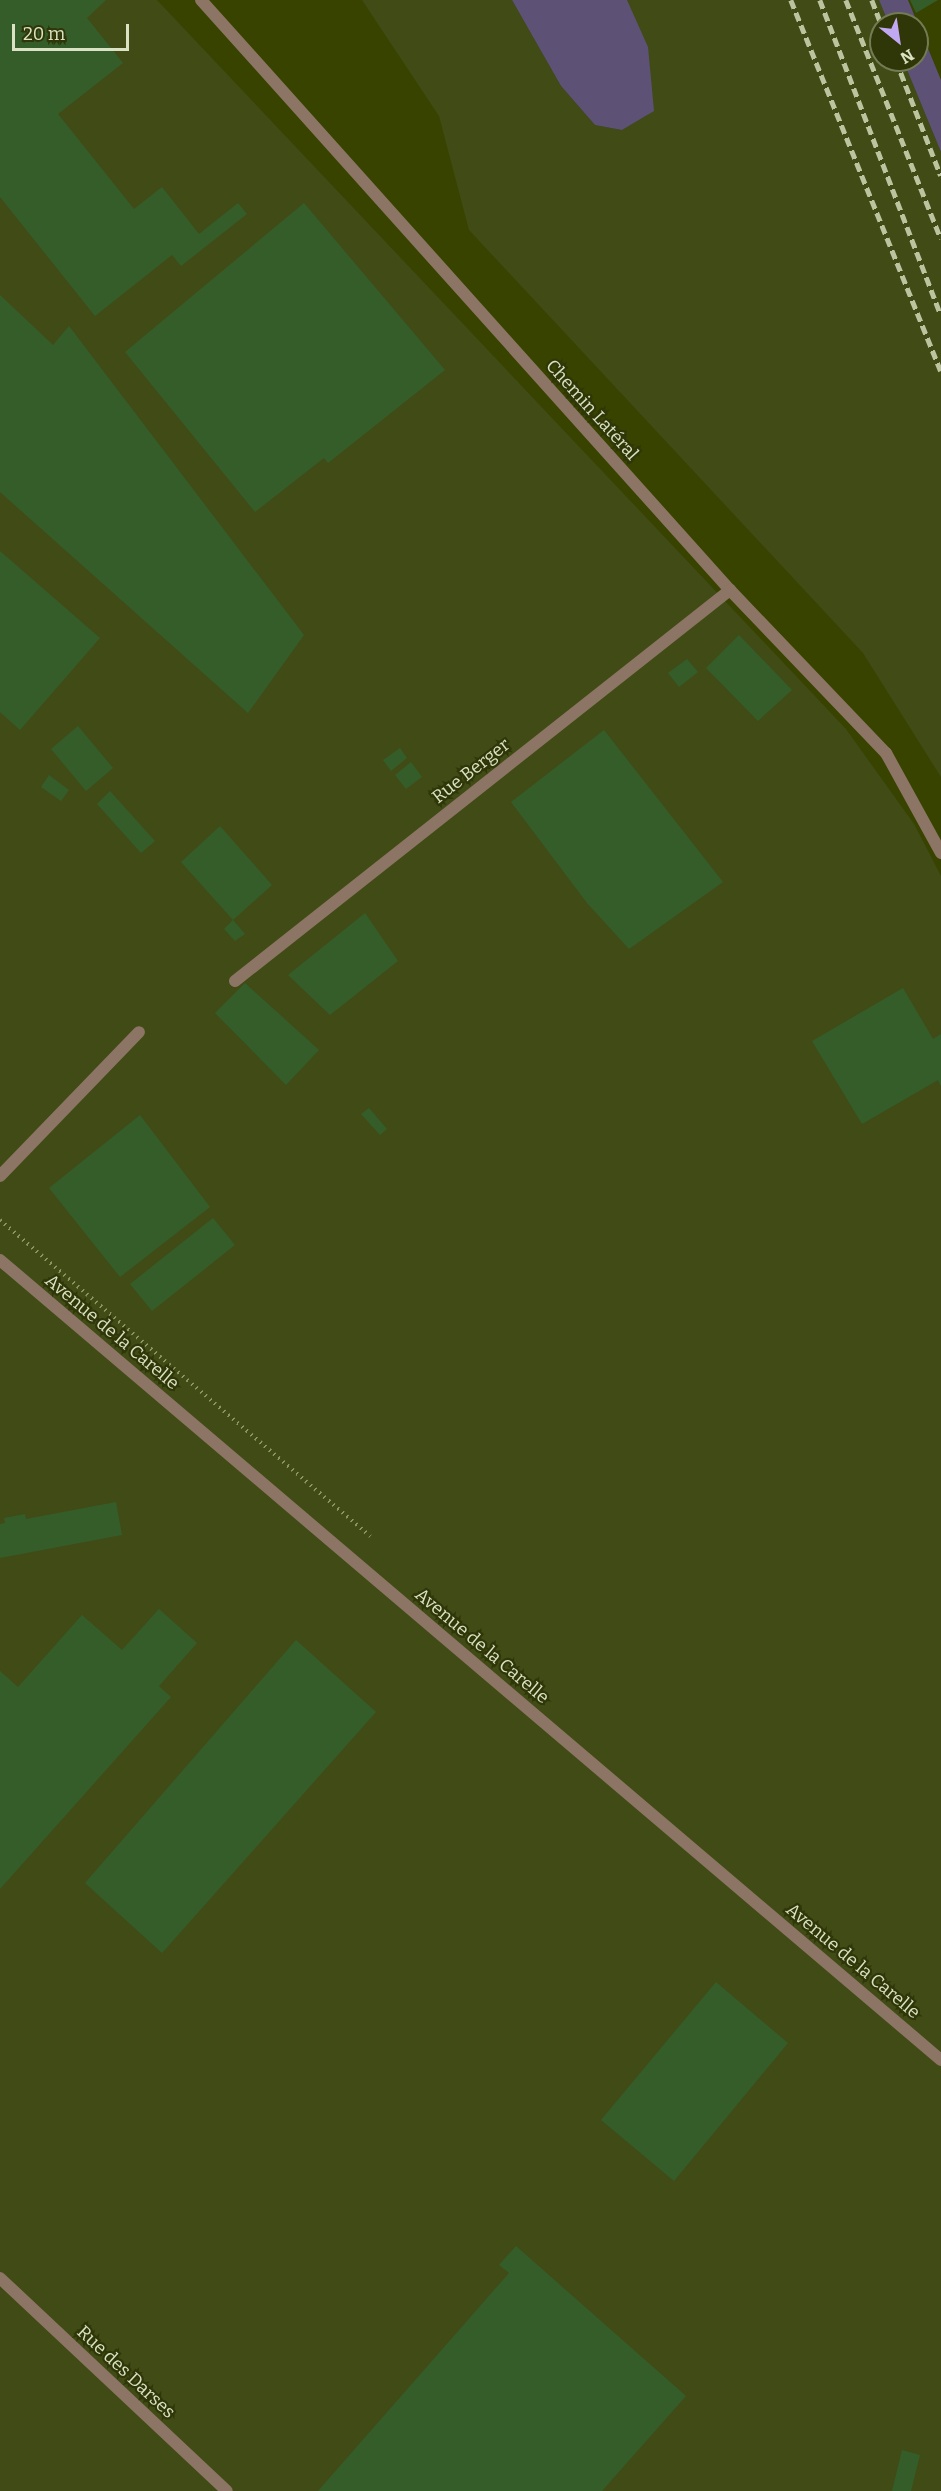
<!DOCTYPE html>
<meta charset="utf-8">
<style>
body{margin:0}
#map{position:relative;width:941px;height:2491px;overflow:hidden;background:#384300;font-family:Bitter,serif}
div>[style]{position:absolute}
.built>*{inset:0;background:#414b16}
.green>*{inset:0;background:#5d5176}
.building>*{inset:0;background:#355d29}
.path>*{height:4px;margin-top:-2px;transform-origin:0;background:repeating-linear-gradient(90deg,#8b9564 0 1.5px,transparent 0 6px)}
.lane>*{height:12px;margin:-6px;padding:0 6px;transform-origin:6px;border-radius:6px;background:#8c7564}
.street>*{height:12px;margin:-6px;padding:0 6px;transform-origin:6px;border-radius:6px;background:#8c7564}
.rail>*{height:4.5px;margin-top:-2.25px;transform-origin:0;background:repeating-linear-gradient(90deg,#bcc49f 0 9px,transparent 0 13.5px)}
span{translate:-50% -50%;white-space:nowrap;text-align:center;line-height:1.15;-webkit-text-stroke:4.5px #2f3708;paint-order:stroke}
.street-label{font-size:18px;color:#dae2c3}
.north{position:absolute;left:869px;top:12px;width:60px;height:60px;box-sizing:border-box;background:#2f3708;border:2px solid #737b53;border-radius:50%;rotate:150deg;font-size:16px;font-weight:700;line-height:24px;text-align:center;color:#dae2c3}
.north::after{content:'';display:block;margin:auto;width:21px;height:27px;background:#c1a8f3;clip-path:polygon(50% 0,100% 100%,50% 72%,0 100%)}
.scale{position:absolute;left:12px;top:24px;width:117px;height:27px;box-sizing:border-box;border:3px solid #dae2c3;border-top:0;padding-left:8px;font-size:18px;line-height:21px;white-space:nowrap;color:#dae2c3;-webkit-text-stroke:4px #2f3708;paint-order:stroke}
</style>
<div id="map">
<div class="built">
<div style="clip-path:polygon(0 0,157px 0,846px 729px,914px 824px,941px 876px,941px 2491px,0 2491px)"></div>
<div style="clip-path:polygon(362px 0,512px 0,561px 86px,595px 125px,622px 130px,647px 115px,594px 0,879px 0,889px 24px,881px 24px,881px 60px,903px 60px,941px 152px,941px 777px,863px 653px,469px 230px,439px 116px)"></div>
</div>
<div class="green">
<div style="clip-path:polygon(512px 0,627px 0,648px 47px,654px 111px,622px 130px,595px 125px,561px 86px)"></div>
<div style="clip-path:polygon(879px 0,908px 0,941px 80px,941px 152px,903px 60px,917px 60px,917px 24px,889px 24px)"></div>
</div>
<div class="building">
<div style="clip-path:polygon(0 0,106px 0,87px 18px,123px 63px,58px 114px,134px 209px,162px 187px,199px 234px,238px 203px,247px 214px,181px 266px,172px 255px,95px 316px,0 197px)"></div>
<div style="clip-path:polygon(910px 0,938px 0,916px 13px)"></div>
<div style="clip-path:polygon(304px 203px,445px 370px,328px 463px,324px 458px,255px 512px,125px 352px)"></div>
<div style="clip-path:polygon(0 295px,53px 345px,69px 326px,304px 635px,248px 713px,0 492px)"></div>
<div style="clip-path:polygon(0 551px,100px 638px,20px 730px,0 712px)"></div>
<div style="clip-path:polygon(739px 635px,792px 690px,758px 721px,706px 668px)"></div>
<div style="clip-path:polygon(687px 659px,698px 672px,679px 687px,668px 673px)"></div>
<div style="clip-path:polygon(78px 726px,113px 768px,86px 791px,51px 749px)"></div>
<div style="clip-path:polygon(604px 730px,723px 882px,629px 949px,587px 903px,511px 802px)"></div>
<div style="clip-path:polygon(400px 748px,407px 758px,391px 771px,383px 760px)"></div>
<div style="clip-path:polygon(411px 762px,422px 777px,406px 789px,395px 775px)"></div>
<div style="clip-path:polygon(49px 775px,69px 790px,61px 801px,41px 787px)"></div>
<div style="clip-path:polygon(110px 791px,155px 841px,141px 853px,97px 804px)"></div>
<div style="clip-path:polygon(220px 826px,272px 885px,233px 920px,181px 862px)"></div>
<div style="clip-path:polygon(365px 913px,398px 961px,330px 1015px,288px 975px)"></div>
<div style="clip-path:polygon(233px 920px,245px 934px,235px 941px,224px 929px)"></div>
<div style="clip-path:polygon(245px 983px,319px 1050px,286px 1085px,215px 1013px)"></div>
<div style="clip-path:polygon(903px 988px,933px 1039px,941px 1034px,941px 1086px,938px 1080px,862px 1124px,812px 1041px)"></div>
<div style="clip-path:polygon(369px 1108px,387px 1129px,380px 1135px,361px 1114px)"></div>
<div style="clip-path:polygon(140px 1115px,210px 1207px,120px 1277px,49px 1188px)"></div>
<div style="clip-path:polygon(213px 1218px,235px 1245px,152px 1311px,130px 1284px)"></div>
<div style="clip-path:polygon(116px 1502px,122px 1535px,0 1558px,0 1524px,5px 1523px,4px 1518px,25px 1514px,26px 1519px)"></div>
<div style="clip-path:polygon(159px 1609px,197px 1643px,159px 1686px,171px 1697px,0 1889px,0 1671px,18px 1687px,82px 1615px,122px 1650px)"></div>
<div style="clip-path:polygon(296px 1640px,376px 1712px,162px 1953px,85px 1883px)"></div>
<div style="clip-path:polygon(716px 1982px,788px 2043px,674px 2181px,601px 2120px)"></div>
<div style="clip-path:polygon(516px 2246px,686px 2396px,602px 2491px,318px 2491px,509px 2273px,499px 2265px)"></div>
<div style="clip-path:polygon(902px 2450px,920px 2455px,911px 2491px,892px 2491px)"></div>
</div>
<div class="path">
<div style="left:0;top:1220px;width:487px;rotate:40.5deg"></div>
</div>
<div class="lane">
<div style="left:0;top:1176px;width:200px;rotate:-46deg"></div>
</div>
<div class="street">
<div style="left:201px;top:0;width:792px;rotate:48.12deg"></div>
<div style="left:730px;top:590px;width:226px;rotate:46.3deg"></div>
<div style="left:886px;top:753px;width:114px;rotate:61.2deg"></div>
<div style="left:235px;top:981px;width:631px;rotate:-38.31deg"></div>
<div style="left:0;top:1260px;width:1235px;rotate:40.37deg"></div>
<div style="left:0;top:2278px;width:311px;rotate:43.2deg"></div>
</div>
<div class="rail">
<div style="left:791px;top:0;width:400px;rotate:68deg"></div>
<div style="left:820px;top:0;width:337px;rotate:69deg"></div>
<div style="left:846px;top:0;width:257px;rotate:68.3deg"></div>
<div style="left:872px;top:0;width:26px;rotate:69deg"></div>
<div style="left:896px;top:60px;width:124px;rotate:68.8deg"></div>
</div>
<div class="street-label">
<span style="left:592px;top:410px;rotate:48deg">Chemin Latéral</span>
<span style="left:471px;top:771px;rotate:-38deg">Rue Berger</span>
<span style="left:112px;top:1332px;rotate:40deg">Avenue de la Carelle</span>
<span style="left:482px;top:1646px;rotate:40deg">Avenue de la Carelle</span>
<span style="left:853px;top:1961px;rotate:40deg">Avenue de la Carelle</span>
<span style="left:126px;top:2372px;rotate:43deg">Rue des Darses</span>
</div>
<div class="north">N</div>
<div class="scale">20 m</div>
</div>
